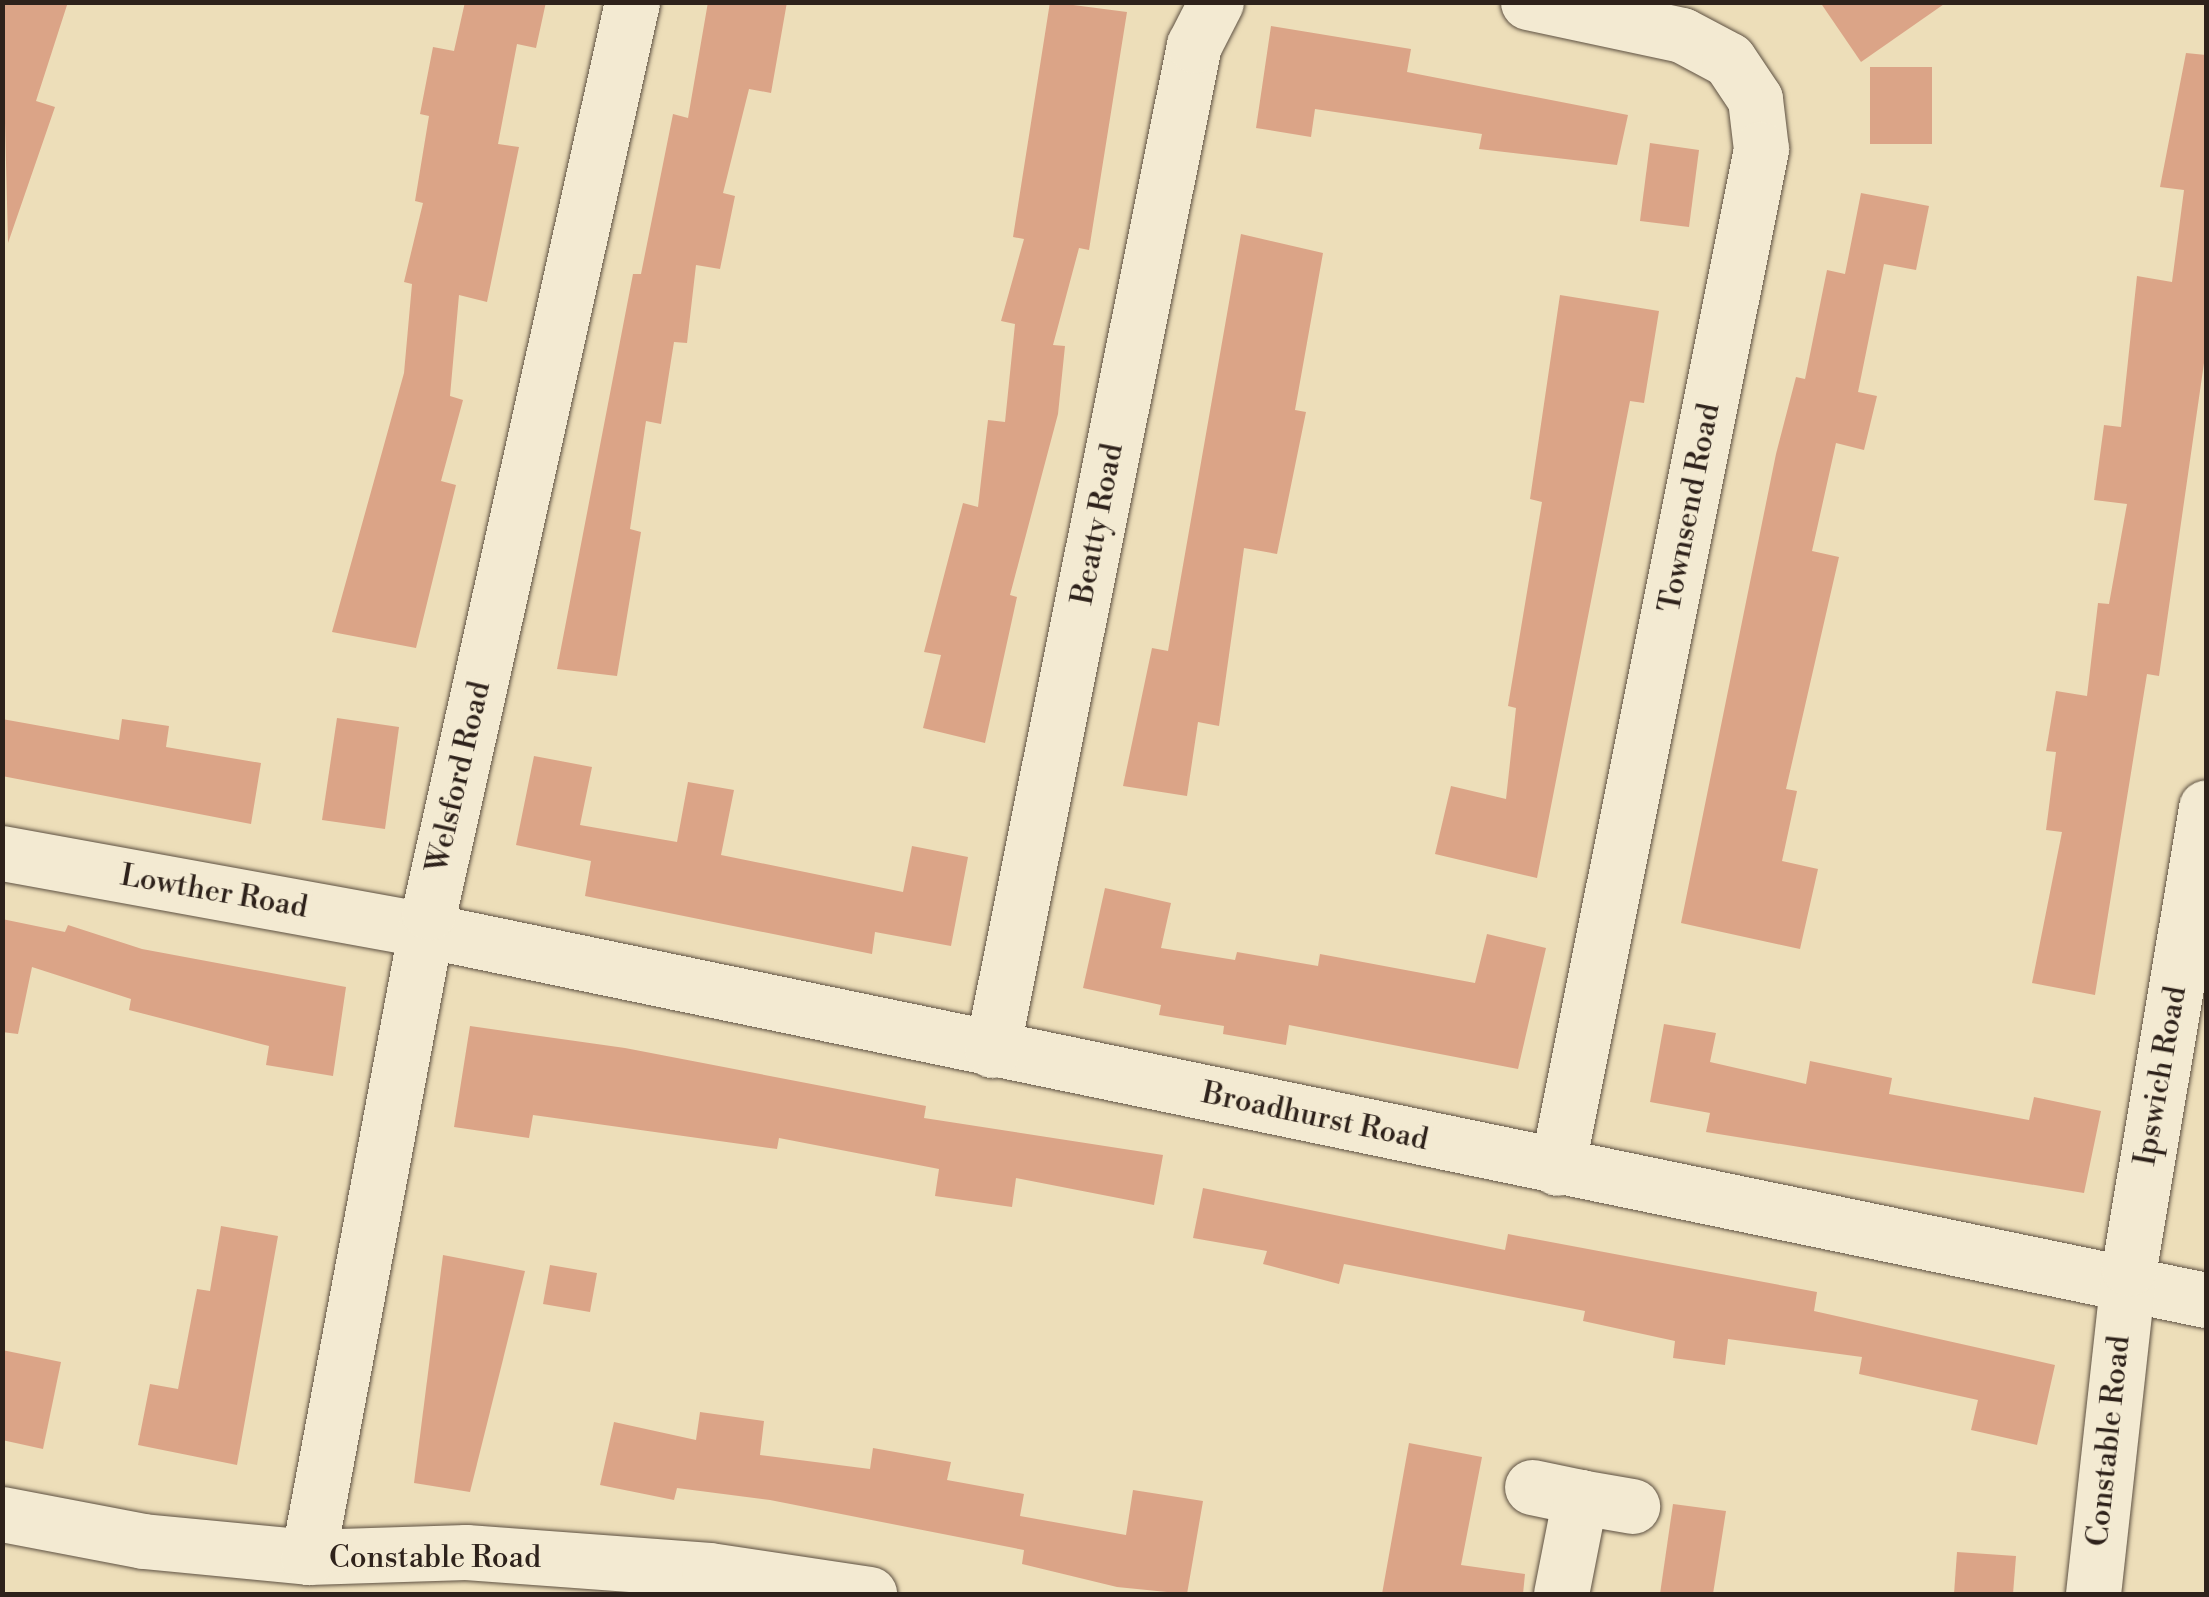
<!DOCTYPE html>
<style>
body{margin:0}
#map{position:relative;width:2209px;height:1597px;overflow:hidden;background:#eddeb9;font-family:"Libre Bodoni",serif}
div>[style]{position:absolute}
.building>*{inset:0;background:#dba487}
.roads{filter:drop-shadow(0 0 2px #5e5142) drop-shadow(0 0 2px #5e5142)}
.minor>*{height:55px;margin:-27.5px;padding:0 27.5px;transform-origin:27.5px;border-radius:27.5px;background:#f3ead2}
span{translate:-50% -50%;white-space:nowrap;text-align:center;line-height:1.15;-webkit-text-stroke:8px #f3ead2;paint-order:stroke}
.street-label{font-size:30px;color:#2e221b}
.frame{position:absolute;inset:0;border:5px solid #2e221b;pointer-events:none}
</style>
<div id="map">
<div class="building">
<div style="clip-path:polygon(2px 2px,68px 2px,36px 101px,55px 107px,8px 243px)"></div>
<div style="clip-path:polygon(465px 2px,546px 2px,536px 48px,517px 44px,498px 144px,519px 147px,487px 302px,459px 295px,450px 396px,463px 400px,441px 481px,456px 485px,416px 648px,332px 632px,404px 373px,412px 284px,404px 282px,423px 203px,415px 201px,429px 116px,420px 114px,433px 47px,454px 51px)"></div>
<div style="clip-path:polygon(708px 2px,787px 2px,771px 93px,749px 89px,723px 193px,735px 196px,720px 269px,696px 265px,687px 343px,674px 342px,661px 424px,646px 421px,630px 529px,641px 532px,617px 676px,557px 669px,633px 274px,641px 274px,673px 114px,688px 118px)"></div>
<div style="clip-path:polygon(1050px 2px,1127px 12px,1089px 250px,1079px 248px,1053px 345px,1065px 346px,1058px 414px,1010px 595px,1017px 597px,985px 743px,923px 728px,941px 655px,924px 652px,963px 503px,978px 507px,988px 420px,1005px 422px,1015px 324px,1001px 321px,1024px 239px,1013px 237px)"></div>
<div style="clip-path:polygon(1820px 2px,1947px 2px,1861px 62px)"></div>
<div style="clip-path:polygon(1271px 26px,1411px 49px,1407px 72px,1628px 115px,1617px 165px,1479px 149px,1482px 134px,1315px 109px,1311px 137px,1256px 128px)"></div>
<div style="clip-path:polygon(2186px 53px,2206px 55px,2204px 363px,2159px 676px,2147px 674px,2095px 995px,2032px 983px,2062px 832px,2046px 830px,2056px 752px,2046px 751px,2056px 691px,2087px 696px,2098px 603px,2109px 604px,2127px 504px,2094px 500px,2104px 425px,2121px 427px,2137px 276px,2172px 282px,2184px 190px,2160px 187px)"></div>
<div style="clip-path:polygon(1870px 67px,1932px 67px,1932px 144px,1870px 144px)"></div>
<div style="clip-path:polygon(1650px 143px,1699px 150px,1689px 227px,1640px 221px)"></div>
<div style="clip-path:polygon(1861px 193px,1929px 206px,1916px 270px,1884px 264px,1858px 392px,1877px 396px,1864px 450px,1836px 443px,1812px 551px,1839px 557px,1786px 789px,1797px 791px,1782px 861px,1818px 869px,1800px 949px,1681px 923px,1776px 454px,1796px 377px,1805px 379px,1827px 270px,1845px 274px)"></div>
<div style="clip-path:polygon(1241px 234px,1323px 253px,1295px 410px,1306px 412px,1277px 554px,1244px 548px,1219px 726px,1198px 722px,1187px 796px,1123px 786px,1152px 648px,1168px 651px)"></div>
<div style="clip-path:polygon(1560px 295px,1659px 311px,1644px 403px,1630px 401px,1537px 878px,1435px 854px,1451px 786px,1506px 799px,1516px 708px,1508px 706px,1542px 502px,1530px 499px)"></div>
<div style="clip-path:polygon(337px 718px,399px 727px,385px 829px,322px 820px)"></div>
<div style="clip-path:polygon(2px 719px,119px 740px,122px 719px,169px 726px,166px 747px,261px 763px,251px 824px,2px 776px)"></div>
<div style="clip-path:polygon(534px 756px,592px 767px,580px 825px,677px 842px,688px 782px,734px 790px,721px 855px,903px 892px,912px 846px,968px 857px,951px 946px,875px 932px,872px 954px,585px 896px,591px 861px,516px 845px)"></div>
<div style="clip-path:polygon(1105px 888px,1171px 903px,1161px 948px,1235px 960px,1237px 952px,1318px 966px,1320px 954px,1475px 983px,1487px 934px,1546px 948px,1518px 1069px,1289px 1025px,1286px 1045px,1223px 1034px,1224px 1026px,1159px 1015px,1161px 1005px,1083px 988px)"></div>
<div style="clip-path:polygon(2px 919px,65px 932px,68px 925px,142px 949px,346px 987px,333px 1076px,266px 1065px,269px 1046px,129px 1010px,131px 999px,32px 967px,18px 1034px,2px 1032px)"></div>
<div style="clip-path:polygon(1664px 1024px,1716px 1033px,1710px 1062px,1806px 1084px,1810px 1061px,1892px 1078px,1889px 1094px,2029px 1120px,2034px 1097px,2101px 1111px,2084px 1193px,1706px 1132px,1710px 1113px,1650px 1102px)"></div>
<div style="clip-path:polygon(470px 1026px,625px 1048px,926px 1106px,924px 1118px,1163px 1155px,1154px 1205px,1016px 1178px,1012px 1207px,935px 1196px,939px 1169px,779px 1138px,777px 1149px,533px 1115px,529px 1138px,454px 1127px)"></div>
<div style="clip-path:polygon(1203px 1188px,1505px 1250px,1508px 1234px,1817px 1292px,1814px 1311px,2055px 1365px,2037px 1445px,1971px 1430px,1978px 1400px,1859px 1374px,1862px 1357px,1728px 1339px,1725px 1365px,1673px 1358px,1675px 1341px,1583px 1321px,1585px 1311px,1344px 1264px,1339px 1284px,1263px 1264px,1267px 1251px,1193px 1238px)"></div>
<div style="clip-path:polygon(221px 1226px,278px 1236px,237px 1465px,138px 1445px,150px 1384px,178px 1389px,197px 1289px,210px 1291px)"></div>
<div style="clip-path:polygon(443px 1255px,525px 1271px,470px 1492px,414px 1483px)"></div>
<div style="clip-path:polygon(550px 1265px,597px 1273px,590px 1312px,543px 1304px)"></div>
<div style="clip-path:polygon(2px 1350px,61px 1362px,43px 1449px,2px 1440px)"></div>
<div style="clip-path:polygon(700px 1412px,764px 1421px,760px 1455px,870px 1469px,873px 1448px,951px 1462px,947px 1480px,1024px 1494px,1020px 1516px,1126px 1535px,1133px 1490px,1203px 1501px,1187px 1594px,1117px 1587px,1022px 1564px,1024px 1550px,770px 1500px,677px 1488px,674px 1500px,600px 1485px,614px 1422px,696px 1440px)"></div>
<div style="clip-path:polygon(1409px 1443px,1482px 1457px,1461px 1565px,1525px 1574px,1523px 1594px,1382px 1594px)"></div>
<div style="clip-path:polygon(1673px 1504px,1726px 1511px,1713px 1594px,1660px 1594px)"></div>
<div style="clip-path:polygon(1957px 1552px,2016px 1556px,2013px 1594px,1954px 1594px)"></div>
</div>
<div class="roads">
<div class="minor">
<div style="left:1528px;top:2px;width:157px;rotate:12.1deg"></div>
<div style="left:1682px;top:35px;width:53px;rotate:28deg"></div>
<div style="left:1729px;top:60px;width:47px;rotate:56.3deg"></div>
<div style="left:1755px;top:99px;width:50px;rotate:83.2deg"></div>
<div style="left:1761px;top:149px;width:1039px;rotate:101.32deg"></div>
<div style="left:2px;top:853px;width:430px;rotate:10.3deg"></div>
<div style="left:425px;top:930px;width:1819px;rotate:11.74deg"></div>
<div style="left:992px;top:1050px;width:1025px;rotate:-78.64deg"></div>
<div style="left:1194px;top:45px;width:48px;rotate:-62.9deg"></div>
<div style="left:1532px;top:1487px;width:49px;rotate:11.8deg"></div>
<div style="left:2px;top:1514px;width:144px;rotate:10.8deg"></div>
<div style="left:143px;top:1541px;width:166px;rotate:5.5deg"></div>
<div style="left:308px;top:1557px;width:158px;rotate:-1.8deg"></div>
<div style="left:466px;top:1552px;width:244px;rotate:4.2deg"></div>
<div style="left:709px;top:1570px;width:162px;rotate:8.5deg"></div>
<div style="left:308px;top:1557px;width:656px;rotate:-79.37deg"></div>
<div style="left:429px;top:912px;width:932px;rotate:-77.42deg"></div>
<div style="left:1561px;top:1594px;width:99px;rotate:-78.9deg"></div>
<div style="left:1580px;top:1497px;width:53px;rotate:9.8deg"></div>
<div style="left:2093px;top:1594px;width:328px;rotate:-83.7deg"></div>
<div style="left:2129px;top:1268px;width:467px;rotate:-80.5deg"></div>
</div>
</div>
<div class="street-label">
<span style="left:1690px;top:508px;rotate:-79deg">Townsend Road</span>
<span style="left:1098px;top:524px;rotate:-79deg">Beatty Road</span>
<span style="left:459px;top:777px;rotate:-77deg">Welsford Road</span>
<span style="left:214px;top:892px;rotate:10deg">Lowther Road</span>
<span style="left:2161px;top:1076px;rotate:-80deg">Ipswich Road</span>
<span style="left:1315px;top:1117px;rotate:12deg">Broadhurst Road</span>
<span style="left:2109px;top:1441px;rotate:-84deg">Constable Road</span>
<span style="left:435px;top:1558px">Constable Road</span>
</div>
<div class="frame"></div>
</div>
